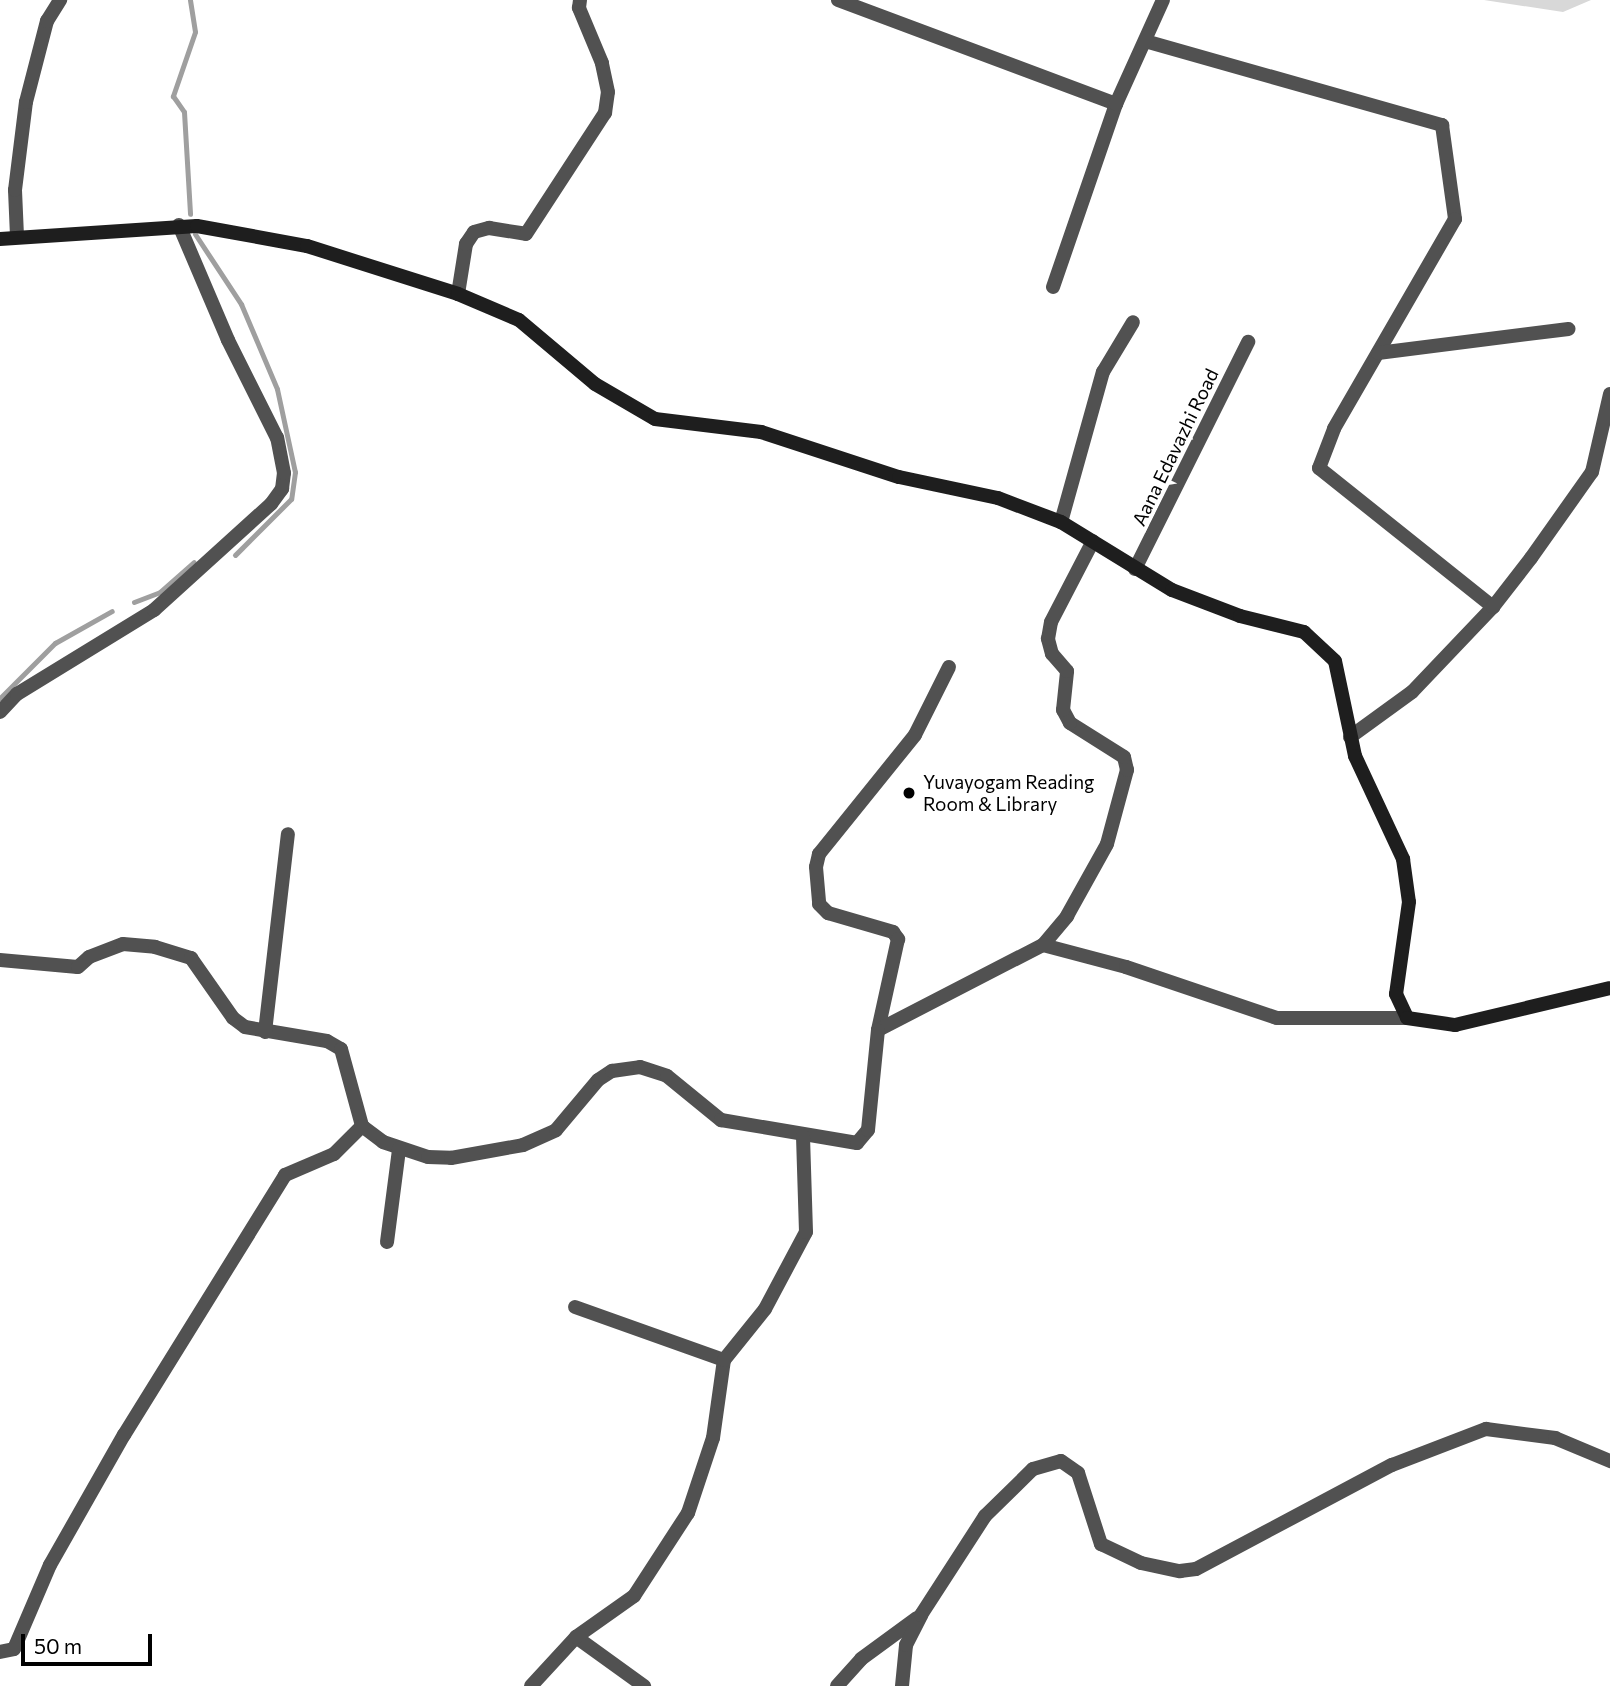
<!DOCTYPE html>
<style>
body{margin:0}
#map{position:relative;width:1610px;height:1686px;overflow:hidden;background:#fff;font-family:Commissioner,sans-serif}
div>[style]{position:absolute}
.green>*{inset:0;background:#d8d8d8}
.stream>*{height:5px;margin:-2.5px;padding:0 2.5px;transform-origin:2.5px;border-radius:2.5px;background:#9f9f9f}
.street>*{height:14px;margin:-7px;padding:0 7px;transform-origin:7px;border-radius:7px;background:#515151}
.secondary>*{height:14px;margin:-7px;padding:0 7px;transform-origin:7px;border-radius:7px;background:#1e1e1e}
.dots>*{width:19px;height:19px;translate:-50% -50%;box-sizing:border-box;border:4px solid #fff;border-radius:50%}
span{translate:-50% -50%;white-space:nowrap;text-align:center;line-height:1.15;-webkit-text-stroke:7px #fff;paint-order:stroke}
.street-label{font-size:19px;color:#000}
.poi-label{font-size:19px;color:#000}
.left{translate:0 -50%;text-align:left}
.scale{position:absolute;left:21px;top:1634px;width:131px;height:32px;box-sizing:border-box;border:4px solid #000;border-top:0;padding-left:9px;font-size:21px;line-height:24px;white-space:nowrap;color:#000;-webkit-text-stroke:5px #fff;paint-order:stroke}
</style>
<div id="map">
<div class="green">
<div style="clip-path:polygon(1484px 0,1591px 0,1563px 12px)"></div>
</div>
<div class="stream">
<div style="left:190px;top:0;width:32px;rotate:81deg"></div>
<div style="left:195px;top:32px;width:68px;rotate:109deg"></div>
<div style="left:173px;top:96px;width:19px;rotate:55deg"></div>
<div style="left:184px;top:112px;width:102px;rotate:86.6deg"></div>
<div style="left:195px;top:234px;width:84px;rotate:56.7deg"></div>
<div style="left:241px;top:304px;width:92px;rotate:67deg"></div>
<div style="left:277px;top:389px;width:85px;rotate:77.8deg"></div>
<div style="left:295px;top:472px;width:27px;rotate:98deg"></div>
<div style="left:291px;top:499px;width:79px;rotate:135deg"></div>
<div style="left:134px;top:602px;width:28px;rotate:-21deg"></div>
<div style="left:160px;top:592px;width:45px;rotate:-41.4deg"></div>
<div style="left:0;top:698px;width:78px;rotate:-45deg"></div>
<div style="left:55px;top:643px;width:65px;rotate:-29.3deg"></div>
</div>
<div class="street">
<div style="left:838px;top:0;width:297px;rotate:20.5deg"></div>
<div style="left:1145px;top:41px;width:309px;rotate:15.8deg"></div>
<div style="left:1442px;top:125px;width:95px;rotate:82.1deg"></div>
<div style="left:1455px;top:219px;width:242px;rotate:120deg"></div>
<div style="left:1334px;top:429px;width:42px;rotate:111deg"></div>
<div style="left:1319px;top:468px;width:223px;rotate:38.6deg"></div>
<div style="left:17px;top:236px;width:46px;rotate:-92.5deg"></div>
<div style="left:15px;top:190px;width:89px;rotate:-82.9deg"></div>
<div style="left:26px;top:102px;width:84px;rotate:-75.5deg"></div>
<div style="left:47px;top:21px;width:25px;rotate:-58deg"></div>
<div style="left:1053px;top:287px;width:194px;rotate:-71deg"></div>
<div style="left:1116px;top:104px;width:114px;rotate:-65.7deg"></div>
<div style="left:458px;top:294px;width:51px;rotate:-80.9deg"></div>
<div style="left:466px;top:244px;width:14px;rotate:-56deg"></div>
<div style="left:474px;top:232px;width:16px;rotate:-15deg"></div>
<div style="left:489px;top:228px;width:37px;rotate:9deg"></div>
<div style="left:526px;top:234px;width:145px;rotate:-56.9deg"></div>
<div style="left:605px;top:113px;width:21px;rotate:-82deg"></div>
<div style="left:608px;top:92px;width:30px;rotate:-102deg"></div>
<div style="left:602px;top:63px;width:60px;rotate:-112.7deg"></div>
<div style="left:579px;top:8px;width:8px;rotate:-83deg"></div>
<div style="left:1378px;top:353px;width:192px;rotate:-7.2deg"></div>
<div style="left:1061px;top:522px;width:156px;rotate:-74.4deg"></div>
<div style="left:1103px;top:372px;width:58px;rotate:-59deg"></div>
<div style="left:1135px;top:569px;width:254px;rotate:-63.5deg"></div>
<div style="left:949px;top:667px;width:76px;rotate:116.6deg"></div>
<div style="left:915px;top:735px;width:153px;rotate:128.9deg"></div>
<div style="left:819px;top:854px;width:13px;rotate:103deg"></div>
<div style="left:816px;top:867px;width:37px;rotate:85deg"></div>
<div style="left:819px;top:904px;width:13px;rotate:45deg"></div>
<div style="left:828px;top:913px;width:68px;rotate:16.3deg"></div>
<div style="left:893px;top:932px;width:9px;rotate:54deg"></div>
<div style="left:898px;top:939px;width:93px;rotate:102.4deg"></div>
<div style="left:878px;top:1030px;width:186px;rotate:-27.3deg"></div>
<div style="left:1043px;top:945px;width:38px;rotate:-50deg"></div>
<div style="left:1067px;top:916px;width:82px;rotate:-60.9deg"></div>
<div style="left:1107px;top:844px;width:77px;rotate:-74.9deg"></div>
<div style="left:1127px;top:770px;width:13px;rotate:-103deg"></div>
<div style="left:1124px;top:757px;width:64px;rotate:-147.8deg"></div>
<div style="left:1070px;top:723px;width:15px;rotate:-118deg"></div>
<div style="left:1063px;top:710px;width:39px;rotate:-84deg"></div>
<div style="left:1067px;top:671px;width:23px;rotate:-131deg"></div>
<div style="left:1052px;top:654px;width:16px;rotate:-105deg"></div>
<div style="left:1048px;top:639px;width:17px;rotate:-80deg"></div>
<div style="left:1051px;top:622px;width:91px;rotate:-62.6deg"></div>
<div style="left:0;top:712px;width:25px;rotate:-47deg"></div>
<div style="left:17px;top:694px;width:161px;rotate:-31.5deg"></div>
<div style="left:154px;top:610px;width:158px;rotate:-42.2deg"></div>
<div style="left:271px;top:504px;width:19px;rotate:-54deg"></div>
<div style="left:282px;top:489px;width:16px;rotate:-83deg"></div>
<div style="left:284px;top:473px;width:36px;rotate:-101deg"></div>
<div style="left:277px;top:438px;width:110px;rotate:-116.6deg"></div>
<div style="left:228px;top:340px;width:125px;rotate:-113.1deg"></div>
<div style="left:1350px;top:737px;width:77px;rotate:-36deg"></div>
<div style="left:1412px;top:692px;width:117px;rotate:-46.4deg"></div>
<div style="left:1493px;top:607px;width:62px;rotate:-52.2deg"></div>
<div style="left:1531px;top:558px;width:105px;rotate:-54.7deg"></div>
<div style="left:1592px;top:472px;width:80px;rotate:-77deg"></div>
<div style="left:1043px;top:945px;width:86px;rotate:14.8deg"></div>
<div style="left:1126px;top:967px;width:159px;rotate:18.7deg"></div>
<div style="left:1277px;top:1018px;width:130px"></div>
<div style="left:0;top:960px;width:78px;rotate:5.1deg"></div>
<div style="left:78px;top:967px;width:15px;rotate:-42deg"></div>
<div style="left:89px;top:957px;width:36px;rotate:-21deg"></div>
<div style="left:123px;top:944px;width:32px;rotate:5deg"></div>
<div style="left:155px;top:947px;width:38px;rotate:17deg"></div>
<div style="left:191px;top:958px;width:73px;rotate:55deg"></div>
<div style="left:233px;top:1018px;width:15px;rotate:37deg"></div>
<div style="left:245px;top:1027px;width:83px;rotate:9.7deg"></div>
<div style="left:327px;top:1041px;width:16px;rotate:30deg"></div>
<div style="left:341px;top:1049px;width:80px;rotate:74.7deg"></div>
<div style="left:362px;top:1126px;width:26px;rotate:37deg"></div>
<div style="left:383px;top:1142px;width:47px;rotate:18.4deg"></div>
<div style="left:428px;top:1157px;width:23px;rotate:2deg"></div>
<div style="left:451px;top:1158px;width:73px;rotate:-10.2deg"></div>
<div style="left:523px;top:1145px;width:36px;rotate:-24deg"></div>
<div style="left:556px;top:1130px;width:65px;rotate:-50deg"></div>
<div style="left:598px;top:1080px;width:17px;rotate:-33deg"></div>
<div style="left:612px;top:1071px;width:28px;rotate:-8deg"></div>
<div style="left:640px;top:1067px;width:28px;rotate:18deg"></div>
<div style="left:667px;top:1076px;width:70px;rotate:39.2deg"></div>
<div style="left:721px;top:1120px;width:138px;rotate:9.6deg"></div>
<div style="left:857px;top:1143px;width:17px;rotate:-50deg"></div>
<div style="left:868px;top:1130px;width:100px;rotate:-84.3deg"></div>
<div style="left:265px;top:1032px;width:199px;rotate:-83.4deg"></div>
<div style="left:387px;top:1242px;width:94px;rotate:-82.6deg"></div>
<div style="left:575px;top:1307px;width:158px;rotate:19.6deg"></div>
<div style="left:576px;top:1637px;width:84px;rotate:35.8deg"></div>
<div style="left:0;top:1652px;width:14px;rotate:-12deg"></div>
<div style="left:14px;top:1649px;width:91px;rotate:-66.8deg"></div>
<div style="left:50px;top:1565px;width:150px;rotate:-60.4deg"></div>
<div style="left:124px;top:1435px;width:306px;rotate:-58.2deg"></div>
<div style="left:285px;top:1175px;width:53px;rotate:-23.2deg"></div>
<div style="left:334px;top:1154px;width:40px;rotate:-45deg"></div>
<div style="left:531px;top:1686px;width:67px;rotate:-47.4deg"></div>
<div style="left:576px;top:1637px;width:71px;rotate:-35.3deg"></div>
<div style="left:634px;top:1596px;width:99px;rotate:-57deg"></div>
<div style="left:688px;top:1513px;width:79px;rotate:-71.6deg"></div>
<div style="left:713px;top:1438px;width:79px;rotate:-82deg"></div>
<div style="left:724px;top:1360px;width:65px;rotate:-51.2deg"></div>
<div style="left:765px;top:1309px;width:87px;rotate:-62deg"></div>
<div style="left:806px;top:1232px;width:96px;rotate:-91.8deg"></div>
<div style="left:837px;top:1686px;width:36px;rotate:-48deg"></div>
<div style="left:861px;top:1659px;width:69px;rotate:-36.2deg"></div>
<div style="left:902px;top:1686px;width:41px;rotate:-84.4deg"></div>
<div style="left:906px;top:1645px;width:34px;rotate:-63deg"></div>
<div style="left:921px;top:1615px;width:118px;rotate:-57.1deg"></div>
<div style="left:985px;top:1516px;width:67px;rotate:-44.4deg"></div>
<div style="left:1033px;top:1469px;width:29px;rotate:-16deg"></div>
<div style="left:1061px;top:1461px;width:21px;rotate:35deg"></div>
<div style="left:1078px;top:1473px;width:75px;rotate:72.1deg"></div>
<div style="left:1101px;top:1544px;width:44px;rotate:25.4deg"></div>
<div style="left:1141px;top:1563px;width:40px;rotate:12deg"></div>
<div style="left:1180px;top:1571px;width:16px;rotate:-7deg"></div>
<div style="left:1196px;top:1569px;width:222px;rotate:-28deg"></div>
<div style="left:1392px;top:1465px;width:101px;rotate:-21deg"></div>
<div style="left:1486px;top:1429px;width:70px;rotate:7.4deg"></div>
<div style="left:1555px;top:1438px;width:60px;rotate:22.7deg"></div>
</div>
<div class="secondary">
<div style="left:0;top:239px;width:197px;rotate:-3.8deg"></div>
<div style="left:197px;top:226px;width:112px;rotate:10.3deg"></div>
<div style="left:307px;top:246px;width:158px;rotate:17.6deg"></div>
<div style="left:458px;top:294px;width:66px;rotate:23.1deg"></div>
<div style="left:519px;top:320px;width:99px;rotate:40.1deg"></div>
<div style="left:595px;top:384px;width:69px;rotate:30.3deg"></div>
<div style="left:655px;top:419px;width:107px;rotate:7deg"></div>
<div style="left:761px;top:432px;width:145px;rotate:18.1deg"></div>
<div style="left:899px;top:477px;width:101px;rotate:12deg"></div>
<div style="left:998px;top:498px;width:67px;rotate:20.9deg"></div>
<div style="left:1061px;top:522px;width:130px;rotate:31.5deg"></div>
<div style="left:1172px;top:590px;width:73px;rotate:20.9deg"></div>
<div style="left:1240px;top:616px;width:66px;rotate:14deg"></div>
<div style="left:1304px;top:632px;width:42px;rotate:43.1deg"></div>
<div style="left:1335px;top:661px;width:97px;rotate:78.1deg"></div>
<div style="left:1355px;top:756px;width:114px;rotate:65deg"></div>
<div style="left:1403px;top:859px;width:43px;rotate:82.1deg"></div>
<div style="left:1409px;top:902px;width:93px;rotate:98deg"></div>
<div style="left:1396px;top:994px;width:26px;rotate:65deg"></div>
<div style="left:1407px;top:1018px;width:49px;rotate:8.3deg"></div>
<div style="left:1455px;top:1025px;width:159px;rotate:-13.4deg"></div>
</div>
<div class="dots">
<div style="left:909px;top:793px;background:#000"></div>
</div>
<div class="street-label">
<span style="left:1175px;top:447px;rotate:-64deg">Aana Edavazhi Road</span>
</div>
<div class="poi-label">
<span class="left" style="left:923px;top:793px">Yuvayogam Reading<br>Room &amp; Library</span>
</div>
<div class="scale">50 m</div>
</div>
